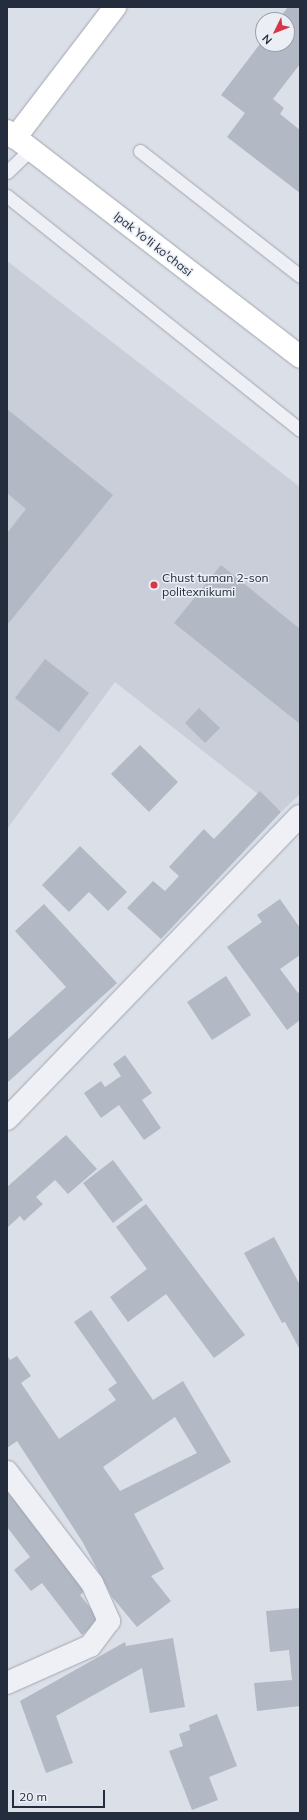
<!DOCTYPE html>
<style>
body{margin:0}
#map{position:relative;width:307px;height:1820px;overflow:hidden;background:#dbdfe7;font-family:Mulish,sans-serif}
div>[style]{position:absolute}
.built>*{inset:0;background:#c9ced9}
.building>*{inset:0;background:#b2b8c4}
.roads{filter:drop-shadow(0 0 1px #a0a6b1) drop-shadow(0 0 1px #a0a6b1)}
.lane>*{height:13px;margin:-6.5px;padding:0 6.5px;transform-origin:6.5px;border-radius:6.5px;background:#eef0f5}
.street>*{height:22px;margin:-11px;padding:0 11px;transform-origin:11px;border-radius:11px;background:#eef0f5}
.secondary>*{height:22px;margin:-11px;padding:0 11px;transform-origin:11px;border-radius:11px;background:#fff}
.dots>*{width:11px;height:11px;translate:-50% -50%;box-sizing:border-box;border:2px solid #ebeef5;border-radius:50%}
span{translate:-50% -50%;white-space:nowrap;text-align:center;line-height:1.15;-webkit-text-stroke:3px #ebeef5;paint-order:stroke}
.street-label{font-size:12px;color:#242d3e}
.poi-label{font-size:12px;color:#242d3e}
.left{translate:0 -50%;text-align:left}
.frame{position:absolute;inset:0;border:8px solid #242d3e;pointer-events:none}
.north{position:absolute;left:255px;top:12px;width:40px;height:40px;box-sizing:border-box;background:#ebeef5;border:1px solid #9ba1ac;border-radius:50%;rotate:227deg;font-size:11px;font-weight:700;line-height:16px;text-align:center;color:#242d3e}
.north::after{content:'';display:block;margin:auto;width:14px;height:18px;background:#d73648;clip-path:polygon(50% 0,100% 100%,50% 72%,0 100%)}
.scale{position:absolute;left:12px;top:1790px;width:93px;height:18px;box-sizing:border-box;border:2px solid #242d3e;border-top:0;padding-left:5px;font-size:12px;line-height:14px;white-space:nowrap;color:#242d3e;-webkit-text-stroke:3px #ebeef5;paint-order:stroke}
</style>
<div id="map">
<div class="built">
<div style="clip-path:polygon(7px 261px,300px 487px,300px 794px,281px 812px,115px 682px,7px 829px)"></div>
</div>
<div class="building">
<div style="clip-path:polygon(288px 7px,300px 7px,300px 64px,273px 99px,284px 108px,280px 114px,300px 130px,300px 193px,227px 137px,245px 113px,221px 95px,263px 40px,263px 44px,287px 44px,287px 20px,278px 20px)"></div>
<div style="clip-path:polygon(7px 409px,113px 495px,7px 625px,7px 533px,26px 509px,7px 493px)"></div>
<div style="clip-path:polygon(221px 565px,300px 629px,300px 724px,174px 623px)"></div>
<div style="clip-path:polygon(45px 659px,89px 693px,59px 732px,15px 698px)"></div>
<div style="clip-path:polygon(199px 708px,220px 728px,205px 743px,185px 723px)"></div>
<div style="clip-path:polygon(140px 745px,178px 782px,149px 812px,111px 774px)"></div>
<div style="clip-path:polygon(260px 791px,281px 812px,161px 939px,127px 908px,153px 881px,165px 891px,179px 876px,169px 867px,204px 829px,214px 839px)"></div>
<div style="clip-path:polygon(80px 846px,127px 892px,108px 911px,89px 892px,69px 912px,42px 885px)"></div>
<div style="clip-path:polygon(280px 899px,300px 928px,300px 955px,280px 969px,298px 993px,300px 991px,300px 1020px,287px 1030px,227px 947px,262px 922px,257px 915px)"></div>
<div style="clip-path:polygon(44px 904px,117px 983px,7px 1083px,7px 1040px,66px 987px,15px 931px)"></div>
<div style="clip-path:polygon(226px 976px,251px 1015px,212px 1040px,187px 1002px)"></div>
<div style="clip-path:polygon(125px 1055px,152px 1093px,142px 1100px,161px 1128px,144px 1140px,119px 1105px,101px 1118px,84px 1093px,101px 1081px,105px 1087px,121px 1076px,113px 1064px)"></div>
<div style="clip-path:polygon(66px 1135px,97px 1169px,68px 1194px,55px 1180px,36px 1197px,43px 1204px,24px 1221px,20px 1216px,7px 1228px,7px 1187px)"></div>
<div style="clip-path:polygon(113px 1160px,143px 1200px,113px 1223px,83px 1183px)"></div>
<div style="clip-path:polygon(146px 1204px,245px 1335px,214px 1358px,166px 1294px,128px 1322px,110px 1297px,147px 1269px,116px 1227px)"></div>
<div style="clip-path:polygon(274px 1237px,300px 1285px,300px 1350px,285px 1322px,282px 1323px,244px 1253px)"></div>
<div style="clip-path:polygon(evenodd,91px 1310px,153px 1400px,183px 1381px,231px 1462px,134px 1514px,164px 1569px,151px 1576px,171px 1601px,137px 1627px,112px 1597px,82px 1541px,17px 1441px,7px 1448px,7px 1355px,10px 1360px,17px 1356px,31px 1376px,21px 1383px,59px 1439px,116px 1400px,108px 1389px,117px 1383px,74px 1322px,91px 1310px,175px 1417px,197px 1453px,120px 1491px,103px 1467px,175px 1417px)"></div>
<div style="clip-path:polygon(7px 1490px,86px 1590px,80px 1595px,100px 1620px,82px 1635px,42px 1583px,31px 1591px,14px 1570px,30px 1557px,7px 1527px)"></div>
<div style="clip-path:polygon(300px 1608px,300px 1706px,257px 1711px,254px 1683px,292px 1680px,289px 1650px,270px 1652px,266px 1611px)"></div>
<div style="clip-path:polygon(173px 1638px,185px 1707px,150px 1713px,142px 1668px,56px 1716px,73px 1763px,46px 1773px,20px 1701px,125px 1642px,126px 1646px)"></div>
<div style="clip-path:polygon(217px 1714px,237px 1766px,209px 1777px,218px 1800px,192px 1810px,169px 1751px,183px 1746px,179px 1734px,190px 1730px,189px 1725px)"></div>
</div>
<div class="roads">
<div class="lane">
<div style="left:140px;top:151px;width:203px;rotate:38deg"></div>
<div style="left:7px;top:172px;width:32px;rotate:-44deg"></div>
<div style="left:7px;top:196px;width:375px;rotate:38.6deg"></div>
</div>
<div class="street">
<div style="left:7px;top:1119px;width:421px;rotate:-46deg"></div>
<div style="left:7px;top:1472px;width:140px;rotate:52.6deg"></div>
<div style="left:92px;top:1583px;width:42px;rotate:65.9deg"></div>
<div style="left:109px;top:1621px;width:31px;rotate:127deg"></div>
<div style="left:90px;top:1646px;width:91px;rotate:156deg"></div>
</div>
<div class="secondary">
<div style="left:7px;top:131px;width:370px;rotate:37.6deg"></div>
<div style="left:15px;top:138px;width:165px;rotate:-52.6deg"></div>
</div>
</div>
<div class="dots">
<div style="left:154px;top:585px;background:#d73648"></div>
</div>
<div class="street-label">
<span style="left:153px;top:244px;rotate:38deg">Ipak Yo'li ko'chasi</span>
</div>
<div class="poi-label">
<span class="left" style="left:162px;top:585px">Chust tuman 2-son<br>politexnikumi</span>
</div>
<div class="frame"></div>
<div class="north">N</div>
<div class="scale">20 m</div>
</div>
